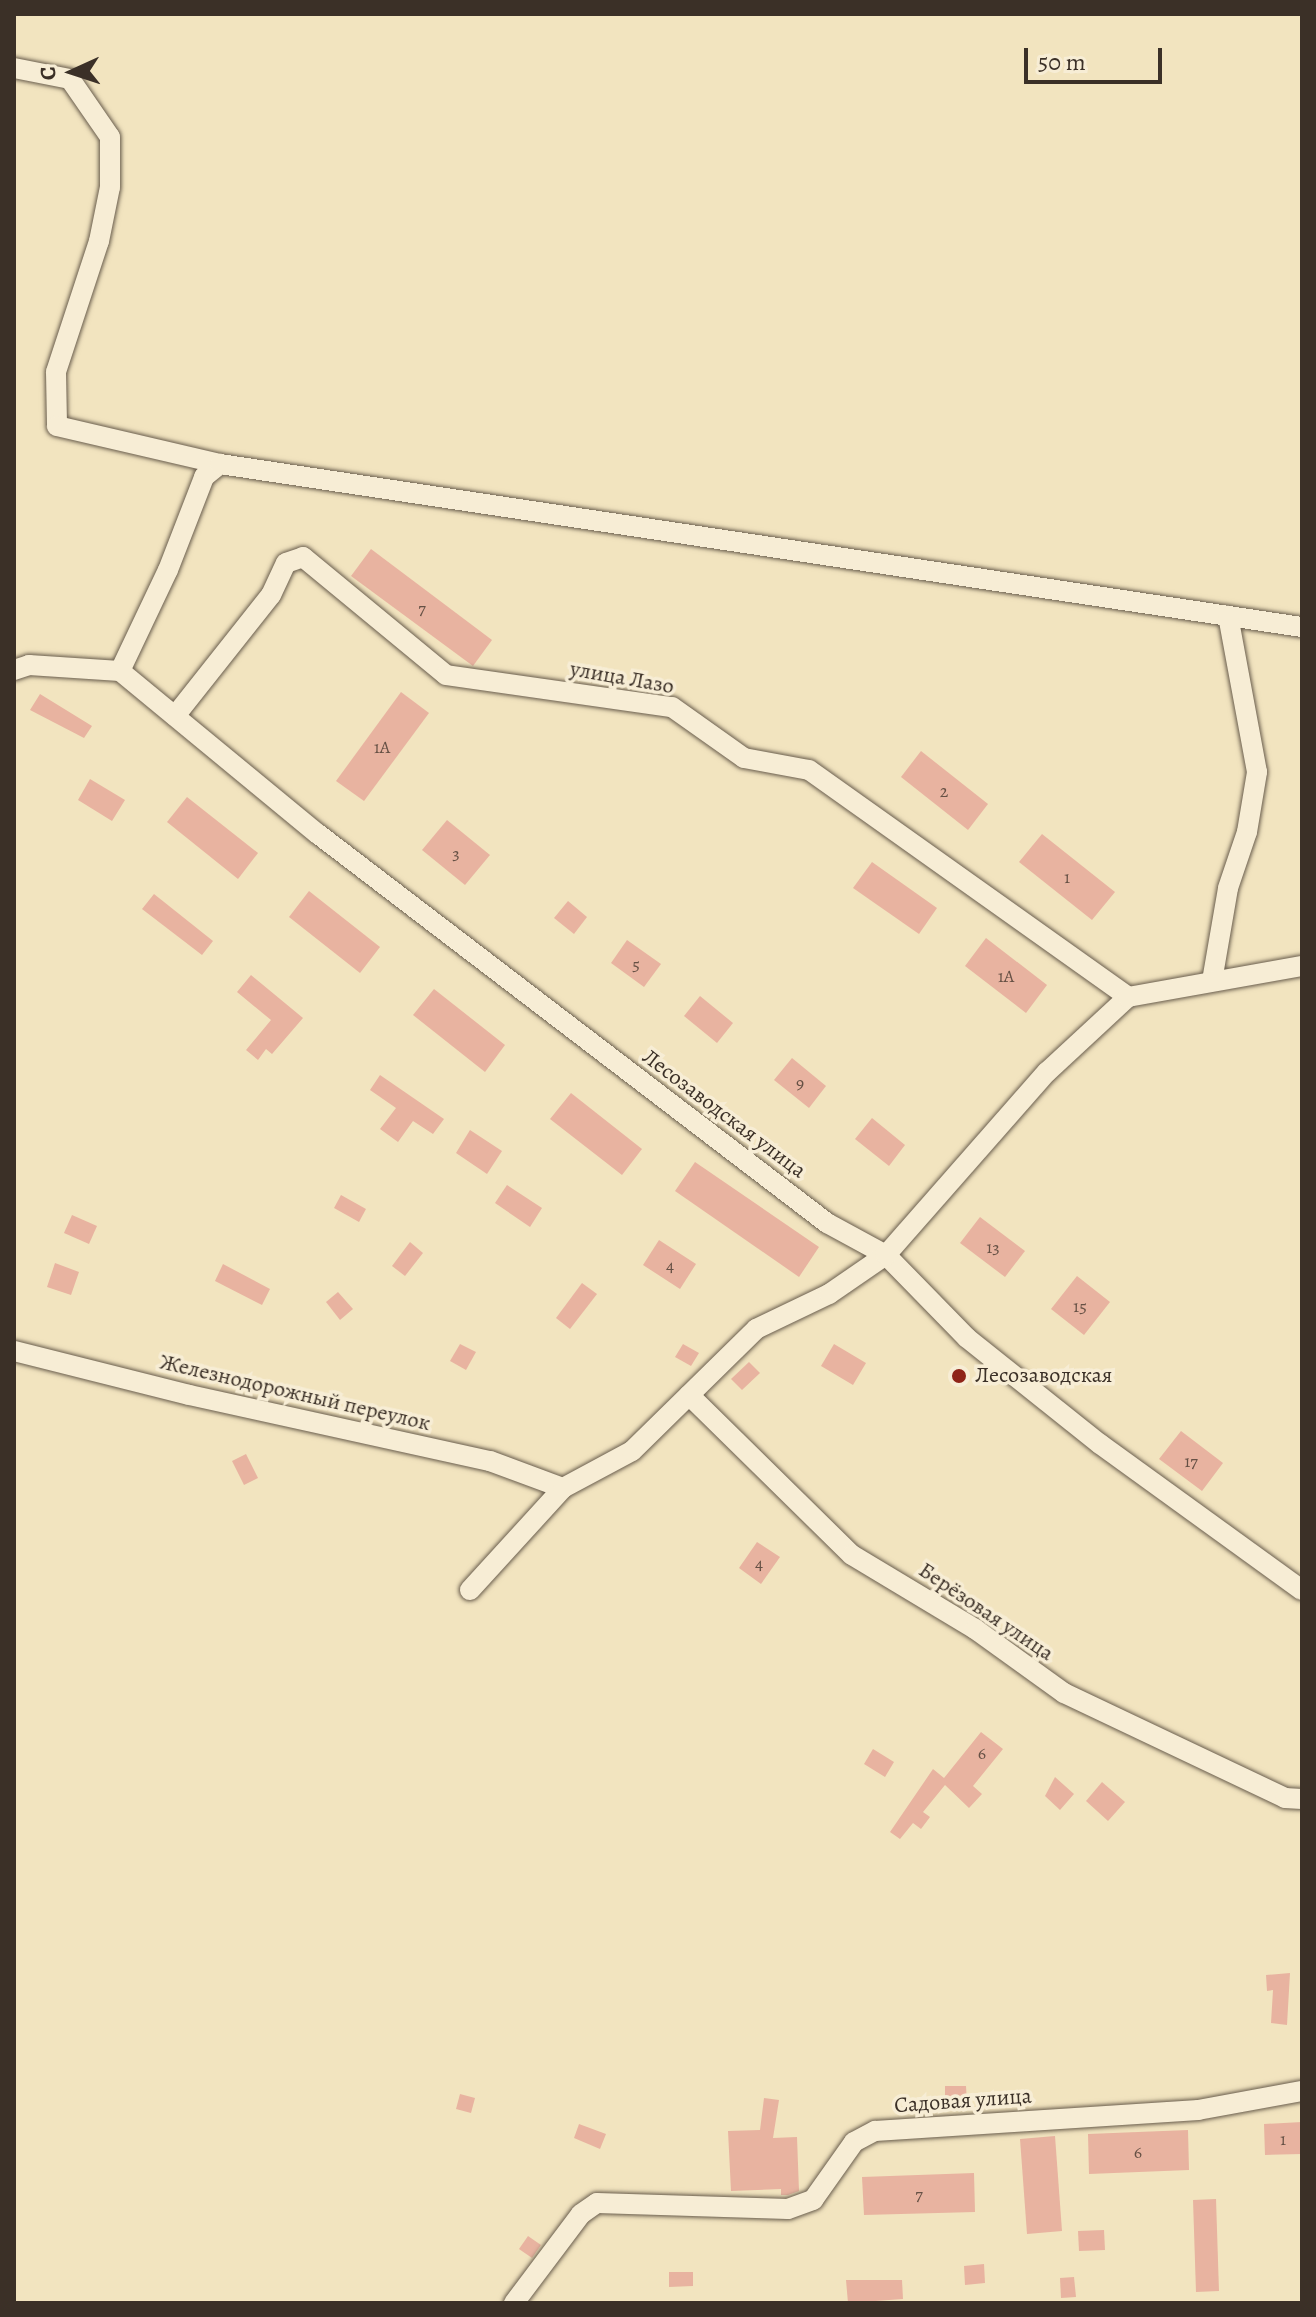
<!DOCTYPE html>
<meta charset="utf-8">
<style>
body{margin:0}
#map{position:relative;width:1316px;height:2317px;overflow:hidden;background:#f2e4bf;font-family:Alegreya,serif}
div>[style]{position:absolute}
.building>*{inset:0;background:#e8b3a0}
.roads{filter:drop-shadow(0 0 2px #695d4d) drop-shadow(0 0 2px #695d4d)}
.minor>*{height:20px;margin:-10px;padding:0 10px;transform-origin:10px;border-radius:10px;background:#f7edd5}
.dots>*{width:22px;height:22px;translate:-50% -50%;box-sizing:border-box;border:4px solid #f7edd5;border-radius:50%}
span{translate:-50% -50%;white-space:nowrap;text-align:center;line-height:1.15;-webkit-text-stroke:7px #f7edd5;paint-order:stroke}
.number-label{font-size:18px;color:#665145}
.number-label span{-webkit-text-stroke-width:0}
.street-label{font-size:22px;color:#3b3027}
.poi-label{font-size:22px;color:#3b3027}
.left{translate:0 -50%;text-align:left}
.frame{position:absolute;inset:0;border:16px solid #3b3027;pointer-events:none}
.north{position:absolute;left:32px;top:32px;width:80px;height:80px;-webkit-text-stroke:6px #f7edd5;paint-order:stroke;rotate:267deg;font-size:22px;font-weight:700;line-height:32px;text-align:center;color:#3b3027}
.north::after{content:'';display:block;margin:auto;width:28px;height:36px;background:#3b3027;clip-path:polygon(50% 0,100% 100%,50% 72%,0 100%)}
.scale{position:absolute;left:1024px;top:48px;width:138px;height:36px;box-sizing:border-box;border:4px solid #3b3027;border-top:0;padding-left:10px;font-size:24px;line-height:28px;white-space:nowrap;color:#3b3027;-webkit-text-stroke:6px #f7edd5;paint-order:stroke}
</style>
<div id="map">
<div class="building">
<div style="clip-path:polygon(371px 549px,492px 640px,473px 666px,351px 576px)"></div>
<div style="clip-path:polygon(401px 692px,429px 713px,364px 801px,336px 781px)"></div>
<div style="clip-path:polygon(40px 694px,92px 726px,84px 738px,30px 710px)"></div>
<div style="clip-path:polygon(921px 751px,988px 804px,968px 830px,901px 777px)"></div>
<div style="clip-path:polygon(90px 779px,125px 800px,112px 821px,78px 800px)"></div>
<div style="clip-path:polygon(187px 797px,258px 853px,238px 879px,167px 822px)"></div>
<div style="clip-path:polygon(447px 820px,490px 855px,465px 885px,422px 850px)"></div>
<div style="clip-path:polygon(1042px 834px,1115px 892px,1092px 920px,1019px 862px)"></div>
<div style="clip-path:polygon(872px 862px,937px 908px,919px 934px,853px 888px)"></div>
<div style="clip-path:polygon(309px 891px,380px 947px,360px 973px,289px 917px)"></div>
<div style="clip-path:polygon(154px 894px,213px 941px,202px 955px,142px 909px)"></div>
<div style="clip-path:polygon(568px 901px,587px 917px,574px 934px,554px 918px)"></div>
<div style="clip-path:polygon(986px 938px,1047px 985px,1026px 1013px,965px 966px)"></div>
<div style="clip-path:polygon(627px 940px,661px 964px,644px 987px,611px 963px)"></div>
<div style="clip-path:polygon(251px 975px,303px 1018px,272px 1054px,266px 1049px,258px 1060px,246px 1050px,271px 1020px,237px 992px)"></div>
<div style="clip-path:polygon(434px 989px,505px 1045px,485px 1072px,413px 1015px)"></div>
<div style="clip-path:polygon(700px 996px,733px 1023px,717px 1043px,684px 1016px)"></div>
<div style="clip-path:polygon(792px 1058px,826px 1086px,809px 1108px,774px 1080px)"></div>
<div style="clip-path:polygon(380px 1075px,444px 1119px,433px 1134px,413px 1121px,398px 1142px,380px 1129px,396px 1108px,370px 1090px)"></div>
<div style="clip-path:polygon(571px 1093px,642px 1149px,622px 1175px,550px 1119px)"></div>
<div style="clip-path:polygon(872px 1118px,905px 1145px,889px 1166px,855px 1139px)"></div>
<div style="clip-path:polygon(470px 1130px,502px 1151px,487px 1174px,456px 1153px)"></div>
<div style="clip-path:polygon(695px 1162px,819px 1247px,799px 1277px,675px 1191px)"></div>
<div style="clip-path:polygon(507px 1185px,542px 1208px,530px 1227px,495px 1203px)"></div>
<div style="clip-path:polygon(341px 1195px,366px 1209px,359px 1222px,334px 1208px)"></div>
<div style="clip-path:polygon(72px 1215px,97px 1226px,89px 1244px,64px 1233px)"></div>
<div style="clip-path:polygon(980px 1217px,1025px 1251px,1005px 1277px,960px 1243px)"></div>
<div style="clip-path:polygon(659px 1240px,696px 1264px,680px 1289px,643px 1265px)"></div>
<div style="clip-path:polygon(410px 1242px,423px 1253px,405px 1276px,392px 1266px)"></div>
<div style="clip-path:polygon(55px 1263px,79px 1272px,71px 1295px,47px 1287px)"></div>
<div style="clip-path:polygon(223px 1264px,270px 1289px,262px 1305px,215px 1281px)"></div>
<div style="clip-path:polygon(1077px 1276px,1110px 1302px,1084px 1335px,1051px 1309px)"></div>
<div style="clip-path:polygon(582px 1283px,597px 1294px,570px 1329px,556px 1318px)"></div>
<div style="clip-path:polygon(338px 1292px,353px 1309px,340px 1320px,326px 1302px)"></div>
<div style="clip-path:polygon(460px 1344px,476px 1352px,466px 1370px,450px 1361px)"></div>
<div style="clip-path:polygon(683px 1344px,699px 1353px,691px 1366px,675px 1357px)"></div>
<div style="clip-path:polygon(834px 1344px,866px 1363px,853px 1385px,821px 1366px)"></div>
<div style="clip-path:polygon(749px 1362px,760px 1373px,742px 1390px,731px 1379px)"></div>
<div style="clip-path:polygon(1181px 1431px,1223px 1463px,1202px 1491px,1159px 1459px)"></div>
<div style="clip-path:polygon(246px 1454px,258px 1478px,244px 1485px,232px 1461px)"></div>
<div style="clip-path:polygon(757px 1542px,780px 1557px,761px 1584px,739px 1568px)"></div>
<div style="clip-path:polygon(981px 1732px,1003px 1749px,973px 1786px,982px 1794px,969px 1808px,945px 1785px,923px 1812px,930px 1817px,921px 1829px,913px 1823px,900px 1839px,890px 1832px,933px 1769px,944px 1778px)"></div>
<div style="clip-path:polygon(873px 1749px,894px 1762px,885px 1777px,864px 1764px)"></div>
<div style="clip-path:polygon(1055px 1777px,1074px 1794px,1060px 1810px,1045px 1796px)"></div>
<div style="clip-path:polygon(1102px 1782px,1125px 1802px,1108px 1821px,1086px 1801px)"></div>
<div style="clip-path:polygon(1290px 1973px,1287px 2025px,1271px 2023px,1273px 1990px,1267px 1991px,1266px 1975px)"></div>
<div style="clip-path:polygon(945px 2086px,966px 2086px,967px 2101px,945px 2101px)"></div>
<div style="clip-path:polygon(460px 2094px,475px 2098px,471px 2113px,456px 2109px)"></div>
<div style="clip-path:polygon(764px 2098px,779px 2100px,773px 2138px,797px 2137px,799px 2191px,788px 2195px,781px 2195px,781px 2189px,731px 2191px,728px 2131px,760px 2130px)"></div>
<div style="clip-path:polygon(1302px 2122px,1302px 2154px,1265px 2155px,1264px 2124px)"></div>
<div style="clip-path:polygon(579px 2124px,606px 2134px,600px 2149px,574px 2138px)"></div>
<div style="clip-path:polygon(1188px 2130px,1189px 2170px,1089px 2174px,1088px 2134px)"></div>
<div style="clip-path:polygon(1055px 2136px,1062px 2231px,1027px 2234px,1020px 2139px)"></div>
<div style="clip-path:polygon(974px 2173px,975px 2212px,864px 2215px,862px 2177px)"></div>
<div style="clip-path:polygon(1216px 2199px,1219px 2291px,1196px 2292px,1193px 2200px)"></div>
<div style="clip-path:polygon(1104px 2230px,1105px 2250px,1079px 2251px,1078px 2231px)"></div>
<div style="clip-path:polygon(528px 2236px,541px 2245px,532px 2258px,519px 2249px)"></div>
<div style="clip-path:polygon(984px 2264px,985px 2283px,965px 2285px,964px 2266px)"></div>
<div style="clip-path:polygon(669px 2272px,693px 2272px,693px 2286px,669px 2287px)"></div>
<div style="clip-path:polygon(1074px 2277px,1076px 2297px,1061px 2298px,1060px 2278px)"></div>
<div style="clip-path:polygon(846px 2280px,902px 2280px,903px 2299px,848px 2303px)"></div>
</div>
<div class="roads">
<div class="minor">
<div style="left:14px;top:68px;width:57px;rotate:11.1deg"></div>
<div style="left:70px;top:79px;width:70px;rotate:55.4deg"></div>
<div style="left:110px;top:137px;width:50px;rotate:90deg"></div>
<div style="left:110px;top:187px;width:55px;rotate:101.5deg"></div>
<div style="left:99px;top:241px;width:138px;rotate:108.2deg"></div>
<div style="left:56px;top:372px;width:54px;rotate:88.9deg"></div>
<div style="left:57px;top:426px;width:167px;rotate:13.1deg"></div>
<div style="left:14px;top:670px;width:16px;rotate:-18deg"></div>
<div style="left:29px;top:665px;width:91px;rotate:3.8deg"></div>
<div style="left:120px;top:671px;width:256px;rotate:39.5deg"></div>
<div style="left:318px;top:834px;width:641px;rotate:37.39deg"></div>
<div style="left:827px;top:1223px;width:67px;rotate:28.5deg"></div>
<div style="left:886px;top:1255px;width:116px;rotate:45.7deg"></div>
<div style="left:967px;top:1338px;width:170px;rotate:38.6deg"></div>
<div style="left:1100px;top:1444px;width:249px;rotate:35.9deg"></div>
<div style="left:120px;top:671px;width:112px;rotate:-64.6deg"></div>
<div style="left:168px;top:570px;width:100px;rotate:-68.8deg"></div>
<div style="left:204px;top:477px;width:21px;rotate:-39deg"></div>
<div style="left:220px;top:464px;width:1094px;rotate:8.57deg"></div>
<div style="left:175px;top:716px;width:154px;rotate:-51.6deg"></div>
<div style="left:271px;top:595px;width:35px;rotate:-65deg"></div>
<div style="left:286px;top:563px;width:18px;rotate:-19deg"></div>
<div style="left:303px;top:557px;width:185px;rotate:39.5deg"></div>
<div style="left:446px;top:675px;width:228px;rotate:8.1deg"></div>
<div style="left:672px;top:707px;width:88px;rotate:35.3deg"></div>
<div style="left:744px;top:758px;width:66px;rotate:10.5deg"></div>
<div style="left:809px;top:770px;width:392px;rotate:35.4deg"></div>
<div style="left:1212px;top:981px;width:94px;rotate:-80.2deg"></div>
<div style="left:1228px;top:888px;width:59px;rotate:-71.3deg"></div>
<div style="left:1247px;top:832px;width:61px;rotate:-80.5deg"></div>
<div style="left:1257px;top:772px;width:159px;rotate:-100.5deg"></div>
<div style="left:14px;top:1351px;width:180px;rotate:14.1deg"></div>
<div style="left:189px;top:1395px;width:308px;rotate:12.4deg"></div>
<div style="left:490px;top:1461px;width:78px;rotate:20.3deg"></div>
<div style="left:689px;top:1395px;width:228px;rotate:44.5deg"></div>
<div style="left:852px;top:1555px;width:144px;rotate:31deg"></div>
<div style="left:975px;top:1629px;width:110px;rotate:35.7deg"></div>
<div style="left:1064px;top:1693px;width:245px;rotate:25.4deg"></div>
<div style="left:1285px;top:1798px;width:17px;rotate:3deg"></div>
<div style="left:470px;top:1590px;width:138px;rotate:-47.6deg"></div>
<div style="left:563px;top:1488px;width:78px;rotate:-28.2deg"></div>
<div style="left:632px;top:1451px;width:174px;rotate:-44.5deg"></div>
<div style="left:756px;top:1329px;width:81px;rotate:-25.6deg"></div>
<div style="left:829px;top:1294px;width:69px;rotate:-34.4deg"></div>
<div style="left:886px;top:1255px;width:244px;rotate:-48.7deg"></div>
<div style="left:1047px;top:1072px;width:110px;rotate:-42.8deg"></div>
<div style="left:1128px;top:997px;width:177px;rotate:-10.1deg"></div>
<div style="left:514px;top:2303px;width:111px;rotate:-53deg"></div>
<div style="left:581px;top:2214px;width:19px;rotate:-35deg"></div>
<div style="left:597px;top:2203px;width:191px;rotate:1.8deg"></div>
<div style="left:788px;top:2209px;width:27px;rotate:-20deg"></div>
<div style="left:813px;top:2200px;width:71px;rotate:-54.7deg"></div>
<div style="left:854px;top:2142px;width:24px;rotate:-28deg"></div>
<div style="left:875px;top:2131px;width:324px;rotate:-3.7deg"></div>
<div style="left:1198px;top:2110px;width:106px;rotate:-10.4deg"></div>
</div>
</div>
<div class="dots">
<div style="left:959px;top:1376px;background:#8f2418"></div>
</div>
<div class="number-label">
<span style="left:422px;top:608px">7</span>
<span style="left:382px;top:747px">1А</span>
<span style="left:944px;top:791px">2</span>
<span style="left:456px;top:853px">3</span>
<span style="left:1067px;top:877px">1</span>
<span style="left:636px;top:964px">5</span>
<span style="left:1006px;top:976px">1А</span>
<span style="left:800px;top:1083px">9</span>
<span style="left:993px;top:1247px">13</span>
<span style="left:670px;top:1265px">4</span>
<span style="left:1080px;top:1306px">15</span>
<span style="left:1191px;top:1461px">17</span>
<span style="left:759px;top:1563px">4</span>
<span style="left:982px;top:1753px">6</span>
<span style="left:1283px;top:2139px">1</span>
<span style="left:1138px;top:2152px">6</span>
<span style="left:919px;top:2194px">7</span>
</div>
<div class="street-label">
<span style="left:622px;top:678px;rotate:10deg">улица Лазо</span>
<span style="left:724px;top:1114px;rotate:37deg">Лесозаводская улица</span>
<span style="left:295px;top:1393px;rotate:13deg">Железнодорожный переулок</span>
<span style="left:986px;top:1612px;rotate:34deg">Берёзовая улица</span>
<span style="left:963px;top:2101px;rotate:-4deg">Садовая улица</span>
</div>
<div class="poi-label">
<span class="left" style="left:975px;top:1376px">Лесозаводская</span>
</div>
<div class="frame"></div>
<div class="north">С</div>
<div class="scale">50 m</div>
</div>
